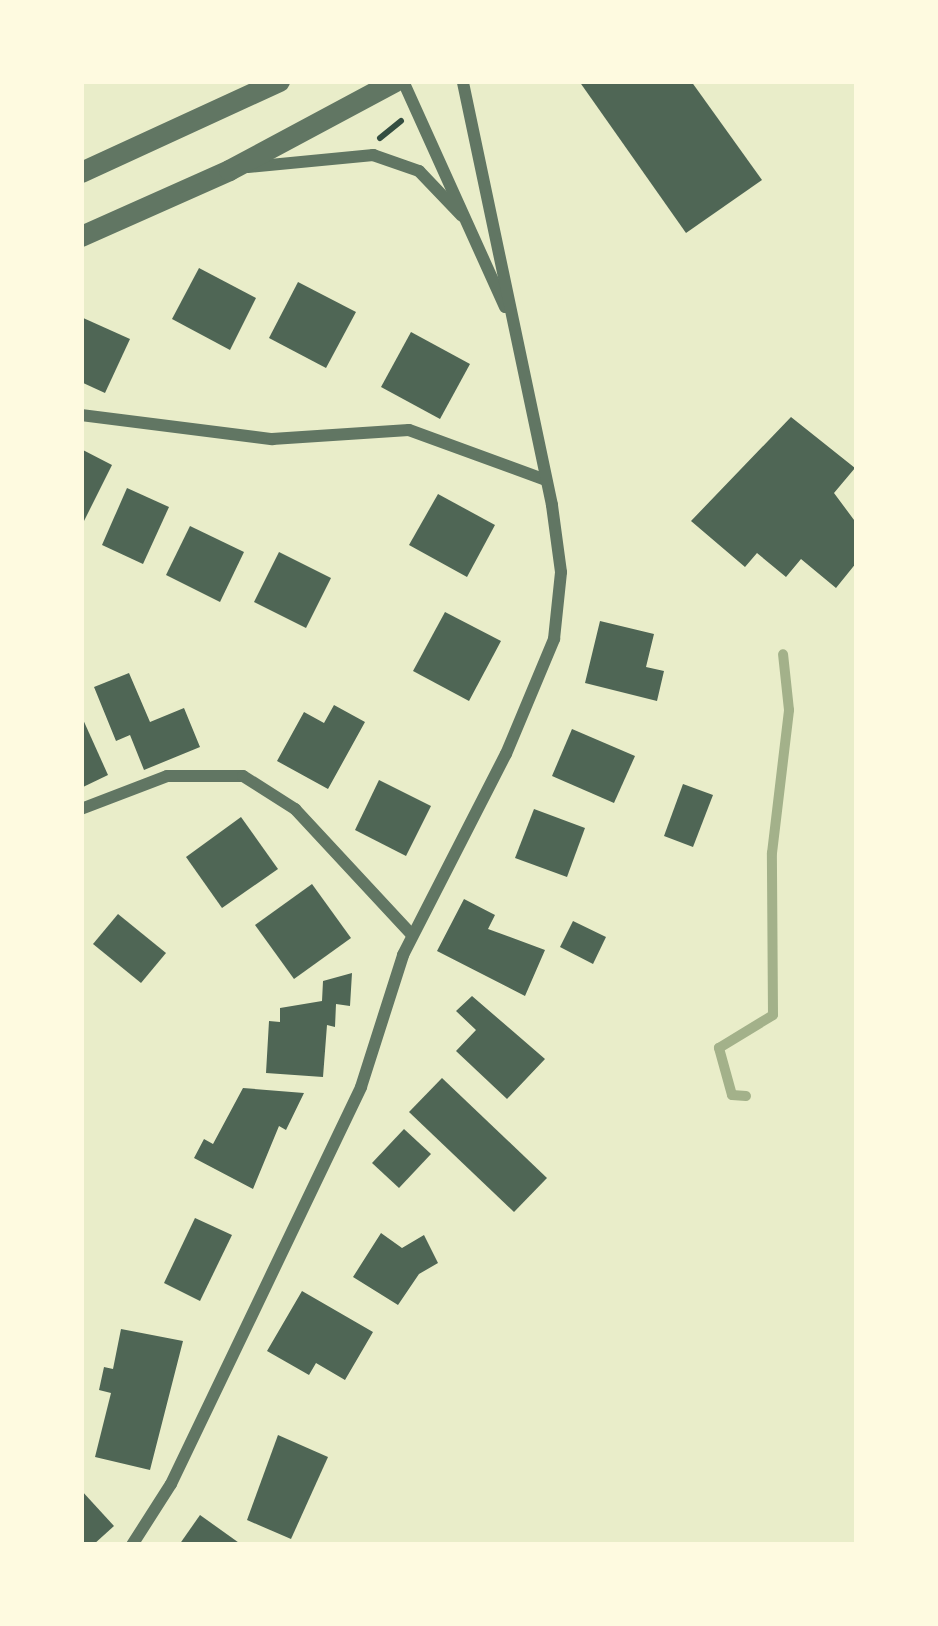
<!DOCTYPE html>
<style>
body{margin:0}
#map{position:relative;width:938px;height:1626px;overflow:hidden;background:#e9edc9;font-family:Karla,sans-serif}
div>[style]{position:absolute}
.stream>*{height:10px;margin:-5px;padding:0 5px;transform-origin:5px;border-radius:5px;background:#a3b18a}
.building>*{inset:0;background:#4f6655}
.path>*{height:6px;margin:-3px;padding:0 3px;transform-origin:3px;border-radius:3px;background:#344e41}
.minor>*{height:12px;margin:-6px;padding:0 6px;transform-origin:6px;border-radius:6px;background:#617663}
.tertiary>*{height:21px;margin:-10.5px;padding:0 10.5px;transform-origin:10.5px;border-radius:10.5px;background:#617663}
span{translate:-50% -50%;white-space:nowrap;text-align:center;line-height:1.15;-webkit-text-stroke:12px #fefae0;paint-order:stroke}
.frame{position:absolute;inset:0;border:84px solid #fefae0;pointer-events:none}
</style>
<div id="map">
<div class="stream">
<div style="left:746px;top:1096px;width:14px;rotate:-176deg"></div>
<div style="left:732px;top:1095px;width:49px;rotate:-105.5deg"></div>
<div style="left:719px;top:1048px;width:63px;rotate:-31.4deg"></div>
<div style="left:773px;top:1015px;width:162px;rotate:-90.4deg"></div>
<div style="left:772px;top:853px;width:144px;rotate:-83.2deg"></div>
<div style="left:789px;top:710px;width:56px;rotate:-96.1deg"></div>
</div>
<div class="building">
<div style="clip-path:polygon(579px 81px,691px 81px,762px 180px,686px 233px)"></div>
<div style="clip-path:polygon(199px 268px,256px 298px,230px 350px,172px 319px)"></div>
<div style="clip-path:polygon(298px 282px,356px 312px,326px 368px,269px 338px)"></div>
<div style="clip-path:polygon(81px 317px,130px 339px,105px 393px,81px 382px)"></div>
<div style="clip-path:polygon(411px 332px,470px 364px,440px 419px,381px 387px)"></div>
<div style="clip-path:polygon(791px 417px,855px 468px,834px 493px,857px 524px,857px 562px,836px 588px,801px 559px,786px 577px,757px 553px,745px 567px,691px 521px)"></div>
<div style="clip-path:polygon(81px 449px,112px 465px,81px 527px)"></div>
<div style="clip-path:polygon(127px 488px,169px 507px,143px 564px,102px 545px)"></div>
<div style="clip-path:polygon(438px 494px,495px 525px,467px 577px,409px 545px)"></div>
<div style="clip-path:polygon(190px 526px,244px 552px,220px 602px,166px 575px)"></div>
<div style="clip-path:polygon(279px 552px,331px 578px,306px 628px,254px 602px)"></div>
<div style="clip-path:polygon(445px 612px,501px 641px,469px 701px,413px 671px)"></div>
<div style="clip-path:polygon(600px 621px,654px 634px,646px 667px,664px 671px,657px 701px,585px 683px)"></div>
<div style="clip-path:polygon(129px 673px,150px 722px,184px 708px,200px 747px,144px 770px,130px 735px,116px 741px,94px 687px)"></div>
<div style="clip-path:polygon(334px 705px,365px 722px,328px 789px,277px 761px,304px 712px,324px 723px)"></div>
<div style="clip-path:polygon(81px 715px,108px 775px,81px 788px)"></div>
<div style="clip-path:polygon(572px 729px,635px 756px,614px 803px,552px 776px)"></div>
<div style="clip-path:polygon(379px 780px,431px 806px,406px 856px,355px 830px)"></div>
<div style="clip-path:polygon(683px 784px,713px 795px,693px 847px,664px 836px)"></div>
<div style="clip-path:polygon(534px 809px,585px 828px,567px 877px,515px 858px)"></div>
<div style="clip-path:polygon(241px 817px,278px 869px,222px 908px,186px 857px)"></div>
<div style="clip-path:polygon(312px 884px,351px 938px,294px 979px,255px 925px)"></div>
<div style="clip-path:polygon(464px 899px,495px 915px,488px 929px,545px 950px,525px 996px,437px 951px)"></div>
<div style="clip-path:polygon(118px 914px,166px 953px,141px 983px,93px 944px)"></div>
<div style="clip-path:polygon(573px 921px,606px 937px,593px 964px,560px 947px)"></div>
<div style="clip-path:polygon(352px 973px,350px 1006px,336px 1004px,335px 1027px,327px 1025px,323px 1077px,266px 1073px,269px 1021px,280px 1022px,280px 1008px,322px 1001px,323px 981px)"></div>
<div style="clip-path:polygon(472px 996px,545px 1059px,507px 1099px,456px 1051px,476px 1030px,456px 1011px)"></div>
<div style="clip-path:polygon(442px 1078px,547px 1178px,514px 1212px,409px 1112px)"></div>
<div style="clip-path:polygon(243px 1088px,304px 1093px,286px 1130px,279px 1126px,253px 1189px,194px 1158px,204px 1139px,213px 1144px)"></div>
<div style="clip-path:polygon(404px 1129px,431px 1154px,399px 1188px,372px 1163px)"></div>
<div style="clip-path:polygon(195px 1218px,232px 1235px,200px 1301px,164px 1283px)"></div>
<div style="clip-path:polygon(381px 1233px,402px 1248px,424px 1235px,438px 1263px,419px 1274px,398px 1305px,353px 1277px)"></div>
<div style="clip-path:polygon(302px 1291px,373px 1332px,345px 1380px,316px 1363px,309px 1375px,267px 1351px)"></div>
<div style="clip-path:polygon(121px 1329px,183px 1341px,150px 1470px,95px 1457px,111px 1393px,99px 1390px,104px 1367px,113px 1369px)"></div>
<div style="clip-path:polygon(278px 1435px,328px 1457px,291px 1539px,247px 1520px)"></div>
<div style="clip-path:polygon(81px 1490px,114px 1526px,93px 1545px,81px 1545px)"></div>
<div style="clip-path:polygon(200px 1515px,242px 1545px,179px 1545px)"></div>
</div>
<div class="path">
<div style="left:380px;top:138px;width:27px;rotate:-39deg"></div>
</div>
<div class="minor">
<div style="left:403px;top:81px;width:248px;rotate:65.7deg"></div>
<div style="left:248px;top:167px;width:126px;rotate:-5.5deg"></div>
<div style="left:373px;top:155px;width:49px;rotate:19.2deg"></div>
<div style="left:419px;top:171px;width:62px;rotate:46.3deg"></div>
<div style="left:81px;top:415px;width:193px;rotate:7.2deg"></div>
<div style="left:272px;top:439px;width:137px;rotate:-3.8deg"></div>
<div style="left:409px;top:430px;width:146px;rotate:20.1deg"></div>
<div style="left:81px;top:809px;width:92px;rotate:-21deg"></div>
<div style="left:167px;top:776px;width:76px"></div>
<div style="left:243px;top:776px;width:62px;rotate:32.4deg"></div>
<div style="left:295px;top:809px;width:172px;rotate:47.1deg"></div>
<div style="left:132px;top:1545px;width:72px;rotate:-57.4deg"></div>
<div style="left:171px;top:1484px;width:440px;rotate:-64.4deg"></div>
<div style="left:361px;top:1087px;width:139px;rotate:-72.3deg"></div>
<div style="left:403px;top:955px;width:226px;rotate:-62.9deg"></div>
<div style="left:506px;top:754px;width:125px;rotate:-67.3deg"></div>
<div style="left:554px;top:639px;width:67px;rotate:-84deg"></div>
<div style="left:561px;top:572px;width:68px;rotate:-97.7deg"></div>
<div style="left:552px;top:505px;width:433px;rotate:-101.9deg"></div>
</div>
<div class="tertiary">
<div style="left:81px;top:172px;width:218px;rotate:-24.7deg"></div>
<div style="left:81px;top:236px;width:162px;rotate:-24deg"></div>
<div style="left:229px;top:170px;width:188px;rotate:-28.2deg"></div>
</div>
<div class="frame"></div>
</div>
